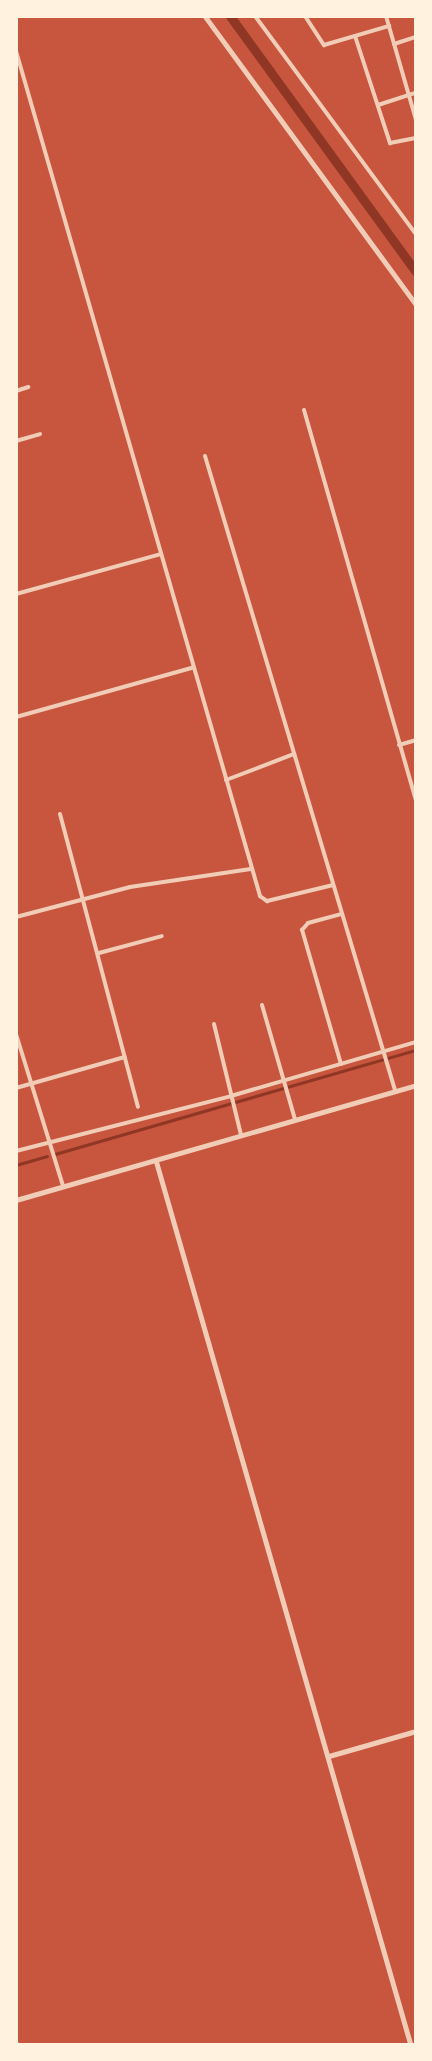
<!DOCTYPE html>
<style>
body{margin:0}
#map{position:relative;width:432px;height:2061px;overflow:hidden;background:#c8553d;font-family:"Sofia Sans Condensed",sans-serif}
div>[style]{position:absolute}
.stream>*{height:2.5px;margin:-1.25px;padding:0 1.25px;transform-origin:1.25px;border-radius:1.25px;background:#8f3625}
.canal>*{height:9px;margin:-4.5px;padding:0 4.5px;transform-origin:4.5px;border-radius:4.5px;background:#8f3625}
.minor>*{height:4px;margin:-2px;padding:0 2px;transform-origin:2px;border-radius:2px;background:#f1ccb7}
.tertiary>*{height:4.5px;margin:-2.25px;padding:0 2.25px;transform-origin:2.25px;border-radius:2.25px;background:#f1ccb7}
.rail>*{height:2.5px;margin:-1.25px;padding:0 1.25px;transform-origin:1.25px;border-radius:1.25px;background:#e9b49f}
span{translate:-50% -50%;white-space:nowrap;text-align:center;line-height:1.15;-webkit-text-stroke:5px #fff3e0;paint-order:stroke}
.frame{position:absolute;inset:0;border:18px solid #fff3e0;pointer-events:none}
</style>
<div id="map">
<div class="stream">
<div style="left:55px;top:1154px;width:376px;rotate:-16.1deg"></div>
<div style="left:16px;top:1165px;width:32px;rotate:-16deg"></div>
</div>
<div class="canal">
<div style="left:230px;top:16px;width:316px;rotate:54deg"></div>
</div>
<div class="minor">
<div style="left:255px;top:16px;width:271px;rotate:53.6deg"></div>
<div style="left:305px;top:16px;width:35px;rotate:57deg"></div>
<div style="left:324px;top:45px;width:68px;rotate:-16.3deg"></div>
<div style="left:386px;top:16px;width:108px;rotate:73.9deg"></div>
<div style="left:355px;top:36px;width:113px;rotate:71.9deg"></div>
<div style="left:390px;top:143px;width:26px;rotate:-11deg"></div>
<div style="left:394px;top:44px;width:23px;rotate:-18deg"></div>
<div style="left:16px;top:51px;width:880px;rotate:73.89deg"></div>
<div style="left:260px;top:896px;width:9px;rotate:36deg"></div>
<div style="left:267px;top:901px;width:68px;rotate:-13.6deg"></div>
<div style="left:378px;top:105px;width:40px;rotate:-18deg"></div>
<div style="left:16px;top:391px;width:13px;rotate:-18deg"></div>
<div style="left:304px;top:410px;width:407px;rotate:74deg"></div>
<div style="left:16px;top:441px;width:25px;rotate:-16deg"></div>
<div style="left:205px;top:456px;width:662px;rotate:73.32deg"></div>
<div style="left:16px;top:594px;width:150px;rotate:-15.4deg"></div>
<div style="left:16px;top:717px;width:183px;rotate:-15.6deg"></div>
<div style="left:399px;top:745px;width:18px;rotate:-16deg"></div>
<div style="left:226px;top:780px;width:73px;rotate:-20.9deg"></div>
<div style="left:60px;top:814px;width:303px;rotate:75.1deg"></div>
<div style="left:16px;top:917px;width:118px;rotate:-14.7deg"></div>
<div style="left:130px;top:887px;width:122px;rotate:-8.5deg"></div>
<div style="left:99px;top:953px;width:65px;rotate:-15.1deg"></div>
<div style="left:262px;top:1005px;width:119px;rotate:73.9deg"></div>
<div style="left:214px;top:1024px;width:114px;rotate:76.3deg"></div>
<div style="left:16px;top:1034px;width:159px;rotate:72.8deg"></div>
<div style="left:341px;top:1064px;width:140px;rotate:-106.2deg"></div>
<div style="left:302px;top:930px;width:9px;rotate:-49deg"></div>
<div style="left:308px;top:923px;width:35px;rotate:-15deg"></div>
<div style="left:16px;top:1088px;width:113px;rotate:-15.9deg"></div>
<div style="left:16px;top:1151px;width:222px;rotate:-14.3deg"></div>
<div style="left:231px;top:1096px;width:193px;rotate:-16.3deg"></div>
</div>
<div class="tertiary">
<div style="left:205px;top:16px;width:357px;rotate:53.8deg"></div>
<div style="left:156px;top:1160px;width:921px;rotate:73.93deg"></div>
<div style="left:16px;top:1200px;width:416px;rotate:-16deg"></div>
<div style="left:329px;top:1756px;width:91px;rotate:-16deg"></div>
</div>
<div class="rail">
<div style="left:16px;top:2040px;width:5px;rotate:68deg"></div>
</div>
<div class="frame"></div>
</div>
